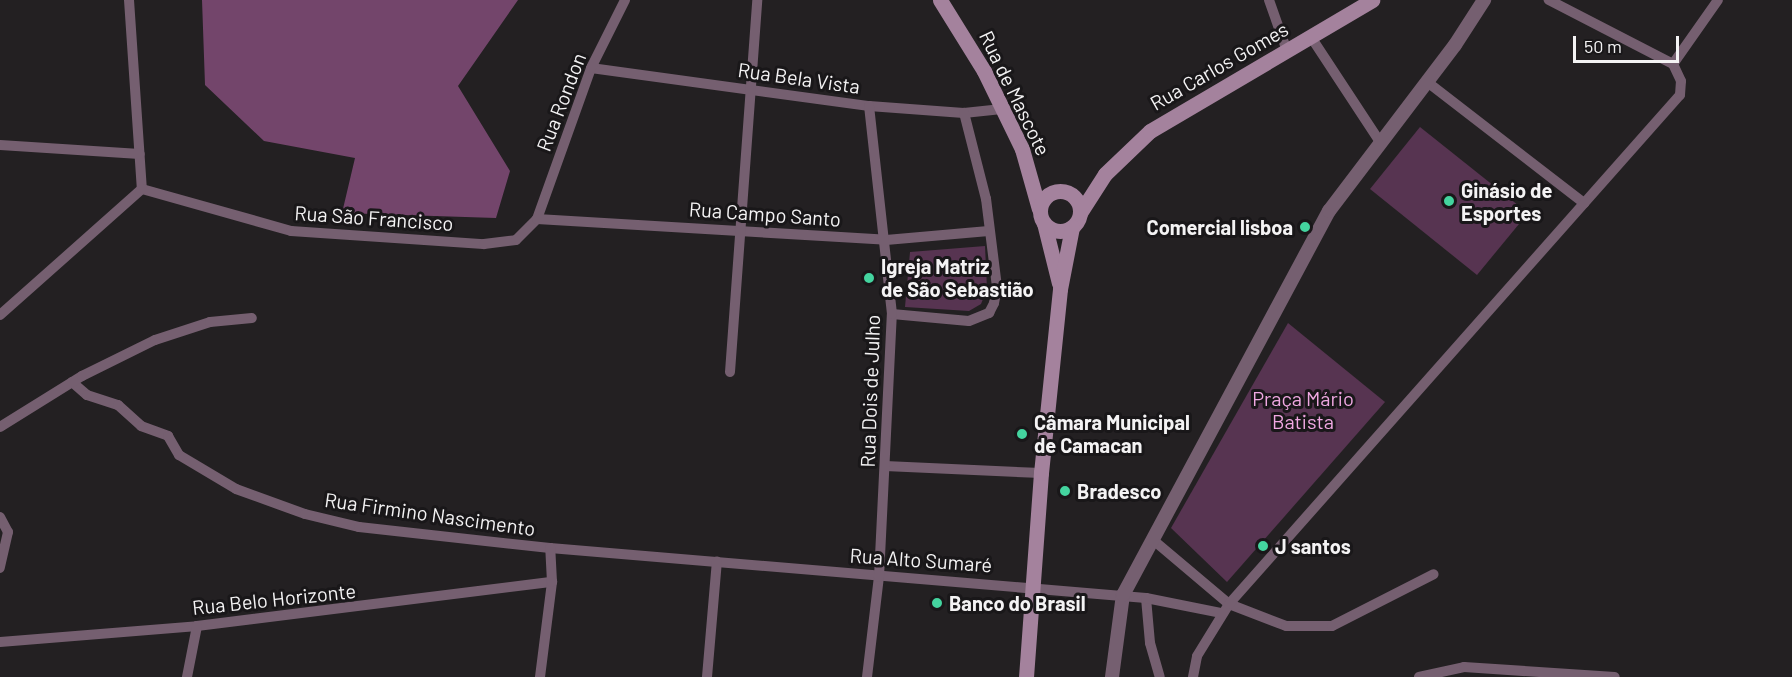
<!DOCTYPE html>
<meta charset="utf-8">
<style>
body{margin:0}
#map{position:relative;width:1792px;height:677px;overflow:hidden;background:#232022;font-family:Barlow,sans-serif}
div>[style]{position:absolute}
.green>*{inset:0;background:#573451}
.forest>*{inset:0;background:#73456b}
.minor>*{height:10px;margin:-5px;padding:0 5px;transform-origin:5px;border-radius:5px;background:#755f70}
.tertiary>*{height:14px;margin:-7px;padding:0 7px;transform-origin:7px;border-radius:7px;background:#755f70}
.secondary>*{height:15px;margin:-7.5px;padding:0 7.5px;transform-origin:7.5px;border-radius:7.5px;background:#a4829d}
.secondary>.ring{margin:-7.5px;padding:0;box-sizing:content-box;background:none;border:15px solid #a4829d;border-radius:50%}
.dots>*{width:16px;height:16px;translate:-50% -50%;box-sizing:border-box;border:3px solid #191719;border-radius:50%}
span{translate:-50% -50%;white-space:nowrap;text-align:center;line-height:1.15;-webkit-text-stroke:6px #191719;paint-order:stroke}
.street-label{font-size:20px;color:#f4f3f4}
.poi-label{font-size:20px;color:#f4f3f4;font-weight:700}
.left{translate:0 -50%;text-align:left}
.right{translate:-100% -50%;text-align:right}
.park-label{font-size:20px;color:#f0a8e2}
.scale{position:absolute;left:1573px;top:36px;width:106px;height:27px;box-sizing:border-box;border:3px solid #f4f3f4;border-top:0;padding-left:8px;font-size:18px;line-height:21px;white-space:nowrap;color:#f4f3f4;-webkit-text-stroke:4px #191719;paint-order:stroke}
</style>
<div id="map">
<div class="green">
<div style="clip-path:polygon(1420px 127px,1528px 213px,1477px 275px,1370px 189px)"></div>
<div style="clip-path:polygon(985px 246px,987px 289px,981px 304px,969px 311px,905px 307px,910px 252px)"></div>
<div style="clip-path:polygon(1288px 323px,1385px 402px,1227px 582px,1171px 528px)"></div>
</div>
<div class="forest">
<div style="clip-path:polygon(202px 0,518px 0,458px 86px,510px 171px,496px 218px,342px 213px,355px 158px,264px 141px,205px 85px)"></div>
</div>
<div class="minor">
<div style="left:129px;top:0;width:189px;rotate:86.1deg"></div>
<div style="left:1269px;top:0;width:54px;rotate:70.6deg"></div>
<div style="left:1311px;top:37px;width:126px;rotate:56.7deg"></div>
<div style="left:1673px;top:64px;width:78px;rotate:-54.9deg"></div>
<div style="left:591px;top:68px;width:281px;rotate:7.8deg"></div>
<div style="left:869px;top:106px;width:95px;rotate:4.2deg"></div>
<div style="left:964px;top:113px;width:38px;rotate:-6deg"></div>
<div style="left:1426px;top:81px;width:200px;rotate:37.7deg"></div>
<div style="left:0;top:145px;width:140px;rotate:3.7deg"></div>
<div style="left:142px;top:189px;width:155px;rotate:15.7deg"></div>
<div style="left:291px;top:231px;width:193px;rotate:3.9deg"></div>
<div style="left:484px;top:244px;width:32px;rotate:-7deg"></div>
<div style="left:516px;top:240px;width:30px;rotate:-45deg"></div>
<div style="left:537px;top:219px;width:160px;rotate:-70.3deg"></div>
<div style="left:591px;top:68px;width:76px;rotate:-63.4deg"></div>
<div style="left:537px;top:219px;width:350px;rotate:3.4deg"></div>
<div style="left:886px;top:240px;width:103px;rotate:-5deg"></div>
<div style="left:892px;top:314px;width:77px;rotate:5.2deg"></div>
<div style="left:969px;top:321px;width:22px;rotate:-22deg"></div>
<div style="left:989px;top:313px;width:11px;rotate:-63deg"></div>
<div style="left:994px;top:303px;width:16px;rotate:-79deg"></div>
<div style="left:997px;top:287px;width:89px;rotate:-97.1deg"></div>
<div style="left:986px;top:199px;width:89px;rotate:-104.3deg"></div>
<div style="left:0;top:315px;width:190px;rotate:-41.6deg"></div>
<div style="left:730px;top:372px;width:373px;rotate:-85.8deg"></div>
<div style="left:72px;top:382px;width:20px;rotate:41deg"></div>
<div style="left:87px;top:395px;width:33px;rotate:18deg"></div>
<div style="left:118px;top:405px;width:31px;rotate:42deg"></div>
<div style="left:141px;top:426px;width:29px;rotate:20deg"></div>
<div style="left:168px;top:436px;width:22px;rotate:60deg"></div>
<div style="left:179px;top:455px;width:66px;rotate:30.8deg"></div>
<div style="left:236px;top:489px;width:73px;rotate:19.9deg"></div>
<div style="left:305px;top:514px;width:56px;rotate:13.5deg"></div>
<div style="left:359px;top:527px;width:192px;rotate:6.3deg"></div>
<div style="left:550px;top:548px;width:598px;rotate:4.8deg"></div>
<div style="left:1146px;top:598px;width:45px;rotate:84.9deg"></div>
<div style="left:1150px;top:643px;width:35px;rotate:74deg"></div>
<div style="left:0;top:427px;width:97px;rotate:-31.9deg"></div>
<div style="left:82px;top:376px;width:81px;rotate:-26.3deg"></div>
<div style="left:155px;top:340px;width:58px;rotate:-18.1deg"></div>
<div style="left:210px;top:322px;width:42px;rotate:-5.4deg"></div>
<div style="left:885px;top:466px;width:156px;rotate:2.6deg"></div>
<div style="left:0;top:517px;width:17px;rotate:62deg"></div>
<div style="left:8px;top:532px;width:37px;rotate:103deg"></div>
<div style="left:1152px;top:539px;width:101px;rotate:40.2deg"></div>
<div style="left:1229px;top:604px;width:61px;rotate:21.1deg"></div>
<div style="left:1286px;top:626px;width:46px"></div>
<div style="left:1332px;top:626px;width:114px;rotate:-27deg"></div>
<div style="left:1146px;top:598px;width:76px;rotate:11.3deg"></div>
<div style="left:0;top:642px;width:198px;rotate:-4.6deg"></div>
<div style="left:197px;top:626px;width:358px;rotate:-7.1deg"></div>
<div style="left:187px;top:677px;width:52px;rotate:-78.9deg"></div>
<div style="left:540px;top:677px;width:96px;rotate:-82.8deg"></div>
<div style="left:552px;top:582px;width:34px;rotate:-93deg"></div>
<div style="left:707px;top:677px;width:116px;rotate:-85.1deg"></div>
<div style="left:867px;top:677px;width:101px;rotate:-83.2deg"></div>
<div style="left:879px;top:577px;width:263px;rotate:-87.2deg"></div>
<div style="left:892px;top:314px;width:209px;rotate:-96.3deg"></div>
<div style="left:1193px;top:677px;width:21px;rotate:-79deg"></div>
<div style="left:1197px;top:656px;width:61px;rotate:-58.4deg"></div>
<div style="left:1229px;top:604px;width:680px;rotate:-48.46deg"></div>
<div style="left:1680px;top:95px;width:14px;rotate:-86deg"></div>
<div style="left:1681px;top:81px;width:19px;rotate:-115deg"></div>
<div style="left:1673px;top:64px;width:140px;rotate:-152.7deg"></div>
<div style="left:1419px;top:677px;width:46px;rotate:-12.5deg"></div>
<div style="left:1464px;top:667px;width:151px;rotate:3.8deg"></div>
</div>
<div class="tertiary">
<div style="left:1112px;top:677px;width:83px;rotate:-82.4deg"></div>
<div style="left:1123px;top:595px;width:436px;rotate:-61.8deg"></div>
<div style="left:1329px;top:211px;width:208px;rotate:-52.8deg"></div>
<div style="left:1455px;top:45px;width:54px;rotate:-57.2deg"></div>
</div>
<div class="secondary">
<div style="left:940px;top:0;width:84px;rotate:58.2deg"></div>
<div style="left:984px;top:71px;width:87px;rotate:64deg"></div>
<div style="left:1022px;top:149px;width:62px;rotate:74.2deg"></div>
<div class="ring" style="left:1040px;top:191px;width:25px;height:25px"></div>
<div style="left:1080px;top:213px;width:46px;rotate:-57.3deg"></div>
<div style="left:1105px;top:174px;width:62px;rotate:-43.7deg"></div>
<div style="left:1150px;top:131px;width:258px;rotate:-30.5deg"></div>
<div style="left:1044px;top:223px;width:62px;rotate:76deg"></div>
<div style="left:1026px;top:677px;width:205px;rotate:-85.8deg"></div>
<div style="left:1041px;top:473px;width:185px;rotate:-84.1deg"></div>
<div style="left:1060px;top:289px;width:63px;rotate:-79deg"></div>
</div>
<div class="dots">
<div style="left:1449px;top:201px;background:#44d49f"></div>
<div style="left:1305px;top:227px;background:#44d49f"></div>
<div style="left:869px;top:278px;background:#44d49f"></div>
<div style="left:1022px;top:434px;background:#44d49f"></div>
<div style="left:1065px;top:491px;background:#44d49f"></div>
<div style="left:1263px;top:546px;background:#44d49f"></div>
<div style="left:937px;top:603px;background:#44d49f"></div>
</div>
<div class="street-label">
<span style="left:1219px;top:66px;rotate:-30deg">Rua Carlos Gomes</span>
<span style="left:799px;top:78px;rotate:8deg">Rua Bela Vista</span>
<span style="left:1015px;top:93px;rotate:64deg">Rua de Mascote</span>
<span style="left:561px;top:102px;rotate:-69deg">Rua Rondon</span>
<span style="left:765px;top:214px;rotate:4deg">Rua Campo Santo</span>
<span style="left:374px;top:218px;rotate:4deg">Rua São Francisco</span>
<span style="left:870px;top:391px;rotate:-88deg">Rua Dois de Julho</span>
<span style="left:430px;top:514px;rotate:8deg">Rua Firmino Nascimento</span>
<span style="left:921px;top:560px;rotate:4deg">Rua Alto Sumaré</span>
<span style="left:274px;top:599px;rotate:-6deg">Rua Belo Horizonte</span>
</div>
<div class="poi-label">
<span class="left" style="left:1461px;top:202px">Ginásio de<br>Esportes</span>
<span class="right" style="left:1293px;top:227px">Comercial lisboa</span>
<span class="left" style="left:881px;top:278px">Igreja Matriz<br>de São Sebastião</span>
<span class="left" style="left:1034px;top:434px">Câmara Municipal<br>de Camacan</span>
<span class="left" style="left:1077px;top:491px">Bradesco</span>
<span class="left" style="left:1275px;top:546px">J santos</span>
<span class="left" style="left:949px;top:603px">Banco do Brasil</span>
</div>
<div class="park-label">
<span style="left:1303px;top:410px">Praça Mário<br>Batista</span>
</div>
<div class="scale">50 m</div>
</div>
